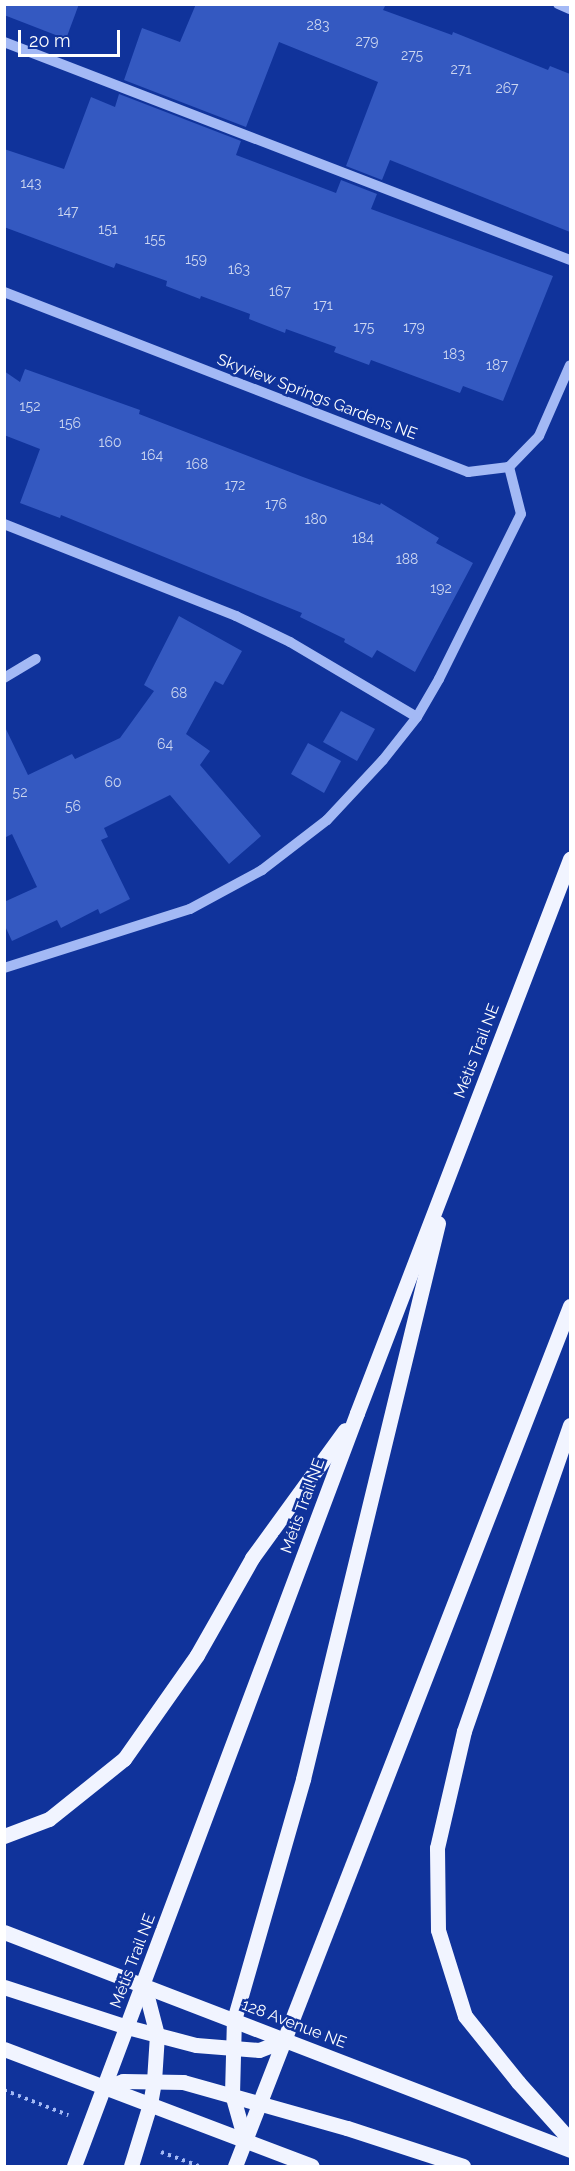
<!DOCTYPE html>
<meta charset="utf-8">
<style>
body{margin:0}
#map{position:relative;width:575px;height:2171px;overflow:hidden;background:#10339b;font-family:Raleway,sans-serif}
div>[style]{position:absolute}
.building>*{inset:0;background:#3459c1}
.path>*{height:4px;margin-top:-2px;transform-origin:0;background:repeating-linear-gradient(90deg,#a3b9f5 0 3px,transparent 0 7.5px)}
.minor>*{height:10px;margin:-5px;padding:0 5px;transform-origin:5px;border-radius:5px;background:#a3b9f5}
.major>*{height:15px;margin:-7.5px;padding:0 7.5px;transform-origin:7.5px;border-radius:7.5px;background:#f1f4ff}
span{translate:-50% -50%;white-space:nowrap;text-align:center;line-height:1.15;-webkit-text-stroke:5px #10339b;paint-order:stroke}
.number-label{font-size:14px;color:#ccd6f0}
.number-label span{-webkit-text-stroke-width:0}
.street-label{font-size:16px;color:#fff}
.frame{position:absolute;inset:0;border:6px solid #fff;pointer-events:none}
.scale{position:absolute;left:18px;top:30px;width:102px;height:27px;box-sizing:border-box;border:3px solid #fff;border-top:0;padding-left:8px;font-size:18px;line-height:21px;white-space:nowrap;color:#fff;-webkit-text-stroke:4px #10339b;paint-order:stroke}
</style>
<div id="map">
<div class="building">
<div style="clip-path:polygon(4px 4px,79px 4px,66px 39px,4px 15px)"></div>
<div style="clip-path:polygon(196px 4px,386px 4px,383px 10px,452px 35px,453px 32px,548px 70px,550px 66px,570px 74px,570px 232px,390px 160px,382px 180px,346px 166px,378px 82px,279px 42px,246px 127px,124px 80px,142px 28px,180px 42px)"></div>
<div style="clip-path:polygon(119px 94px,241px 141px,236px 155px,336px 193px,341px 180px,377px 194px,371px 209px,553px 276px,503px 401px,463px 386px,460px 393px,371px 360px,369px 365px,334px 352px,336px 347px,286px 329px,285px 333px,249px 319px,250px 314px,201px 296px,200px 299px,166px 286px,167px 281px,116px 263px,114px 268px,4px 227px,4px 149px,64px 169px,91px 97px,115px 107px)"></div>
<div style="clip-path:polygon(25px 369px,140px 410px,139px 414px,303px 477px,380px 505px,381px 503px,439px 538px,436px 543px,473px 563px,415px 672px,377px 650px,372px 658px,344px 642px,345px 639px,300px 617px,302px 613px,61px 515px,60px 518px,20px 503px,40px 449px,4px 435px,4px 371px,20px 382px)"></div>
<div style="clip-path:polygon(179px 616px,242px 651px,223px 685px,215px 681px,186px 734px,210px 751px,200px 765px,261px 836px,229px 864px,170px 795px,104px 828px,108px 837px,101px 840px,130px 899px,100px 914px,98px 909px,61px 928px,57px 920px,12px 941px,4px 924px,4px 902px,37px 887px,12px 834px,4px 838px,4px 725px,28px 775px,72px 754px,75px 759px,120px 738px,154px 691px,144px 685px)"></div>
<div style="clip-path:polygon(341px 711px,375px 729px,357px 761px,323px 742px)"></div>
<div style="clip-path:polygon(308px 743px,341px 761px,324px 793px,291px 774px)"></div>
</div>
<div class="path">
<div style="left:4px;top:2090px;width:69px;rotate:21.3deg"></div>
<div style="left:161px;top:2152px;width:40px;rotate:20.2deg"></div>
</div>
<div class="minor">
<div style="left:558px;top:4px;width:13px;rotate:23deg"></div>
<div style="left:4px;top:42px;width:607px;rotate:21.06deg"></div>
<div style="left:4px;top:292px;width:498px;rotate:21.2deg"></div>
<div style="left:468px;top:472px;width:41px;rotate:-7deg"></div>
<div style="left:509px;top:467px;width:43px;rotate:-45.9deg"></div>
<div style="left:539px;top:436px;width:77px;rotate:-66.4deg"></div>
<div style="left:4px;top:524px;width:250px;rotate:21.6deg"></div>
<div style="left:236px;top:616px;width:60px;rotate:25.7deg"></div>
<div style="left:290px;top:642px;width:147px;rotate:30.6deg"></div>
<div style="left:4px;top:678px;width:37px;rotate:-31deg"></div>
<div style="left:4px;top:968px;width:195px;rotate:-17.6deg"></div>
<div style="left:190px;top:909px;width:82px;rotate:-28.4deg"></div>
<div style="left:262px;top:870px;width:82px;rotate:-37.6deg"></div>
<div style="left:327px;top:820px;width:82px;rotate:-47deg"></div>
<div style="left:383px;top:760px;width:55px;rotate:-51.7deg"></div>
<div style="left:417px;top:717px;width:44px;rotate:-59.9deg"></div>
<div style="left:439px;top:679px;width:184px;rotate:-63.6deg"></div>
<div style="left:521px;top:514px;width:49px;rotate:-104.3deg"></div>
</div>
<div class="major">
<div style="left:570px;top:1425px;width:324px;rotate:109.1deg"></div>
<div style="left:464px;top:1731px;width:120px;rotate:103deg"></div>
<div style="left:437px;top:1848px;width:82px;rotate:89.3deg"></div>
<div style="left:438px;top:1930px;width:90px;rotate:72.6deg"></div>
<div style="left:465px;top:2016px;width:85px;rotate:51.2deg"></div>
<div style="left:518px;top:2082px;width:78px;rotate:48.1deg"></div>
<div style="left:4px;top:1836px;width:48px;rotate:-20.7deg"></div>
<div style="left:49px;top:1819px;width:96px;rotate:-38.7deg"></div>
<div style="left:124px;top:1759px;width:127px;rotate:-54.9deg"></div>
<div style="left:197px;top:1655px;width:112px;rotate:-60.4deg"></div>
<div style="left:252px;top:1558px;width:158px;rotate:-54deg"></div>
<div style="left:4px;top:1932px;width:607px;rotate:21.06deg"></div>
<div style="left:4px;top:1987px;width:129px;rotate:18deg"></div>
<div style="left:127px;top:2027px;width:71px;rotate:14.6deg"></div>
<div style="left:196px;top:2045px;width:63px;rotate:4.5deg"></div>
<div style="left:259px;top:2050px;width:28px;rotate:-21deg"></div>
<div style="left:4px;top:2049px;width:329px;rotate:20.8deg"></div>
<div style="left:104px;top:2088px;width:20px;rotate:-20deg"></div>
<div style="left:123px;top:2081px;width:60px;rotate:1deg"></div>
<div style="left:183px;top:2082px;width:170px;rotate:15.7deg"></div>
<div style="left:347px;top:2128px;width:122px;rotate:18.1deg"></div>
<div style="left:245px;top:2140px;width:48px;rotate:-105.8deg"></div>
<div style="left:232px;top:2094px;width:74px;rotate:-88.5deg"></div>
<div style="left:234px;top:2020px;width:251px;rotate:-74deg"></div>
<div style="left:303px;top:1779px;width:572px;rotate:-76.35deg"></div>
<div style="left:74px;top:2166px;width:804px;rotate:-69.4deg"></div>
<div style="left:357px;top:1413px;width:594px;rotate:-68.97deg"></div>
<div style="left:131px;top:2166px;width:65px;rotate:-73deg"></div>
<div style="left:150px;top:2104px;width:23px;rotate:-80deg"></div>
<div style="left:154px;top:2081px;width:46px;rotate:-86.3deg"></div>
<div style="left:157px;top:2035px;width:52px;rotate:-104.6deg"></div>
<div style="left:235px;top:2166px;width:923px;rotate:-68.72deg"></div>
</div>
<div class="number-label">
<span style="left:318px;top:25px">283</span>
<span style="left:367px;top:41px">279</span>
<span style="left:412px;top:55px">275</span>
<span style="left:461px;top:69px">271</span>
<span style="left:507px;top:88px">267</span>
<span style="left:31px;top:183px">143</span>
<span style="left:68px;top:211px">147</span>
<span style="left:108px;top:229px">151</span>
<span style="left:155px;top:239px">155</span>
<span style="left:196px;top:259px">159</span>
<span style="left:239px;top:269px">163</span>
<span style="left:280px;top:291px">167</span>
<span style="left:323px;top:305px">171</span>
<span style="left:364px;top:327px">175</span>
<span style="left:414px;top:327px">179</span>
<span style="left:454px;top:354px">183</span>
<span style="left:497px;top:365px">187</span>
<span style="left:30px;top:406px">152</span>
<span style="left:70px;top:423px">156</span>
<span style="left:110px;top:442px">160</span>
<span style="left:152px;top:455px">164</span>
<span style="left:197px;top:464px">168</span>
<span style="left:235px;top:485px">172</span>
<span style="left:276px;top:504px">176</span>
<span style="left:316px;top:519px">180</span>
<span style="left:363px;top:538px">184</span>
<span style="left:407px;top:559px">188</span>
<span style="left:441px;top:588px">192</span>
<span style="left:179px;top:693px">68</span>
<span style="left:165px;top:744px">64</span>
<span style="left:113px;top:782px">60</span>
<span style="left:20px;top:792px">52</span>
<span style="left:73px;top:806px">56</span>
</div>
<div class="street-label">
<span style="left:317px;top:397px;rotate:21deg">Skyview Springs Gardens NE</span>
<span style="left:477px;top:1051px;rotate:-69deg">Métis Trail NE</span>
<span style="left:303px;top:1506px;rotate:-70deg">Métis Trail NE</span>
<span style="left:133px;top:1961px;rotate:-69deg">Métis Trail NE</span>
<span style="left:294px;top:2024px;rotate:21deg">128 Avenue NE</span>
</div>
<div class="frame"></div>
<div class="scale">20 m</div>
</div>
